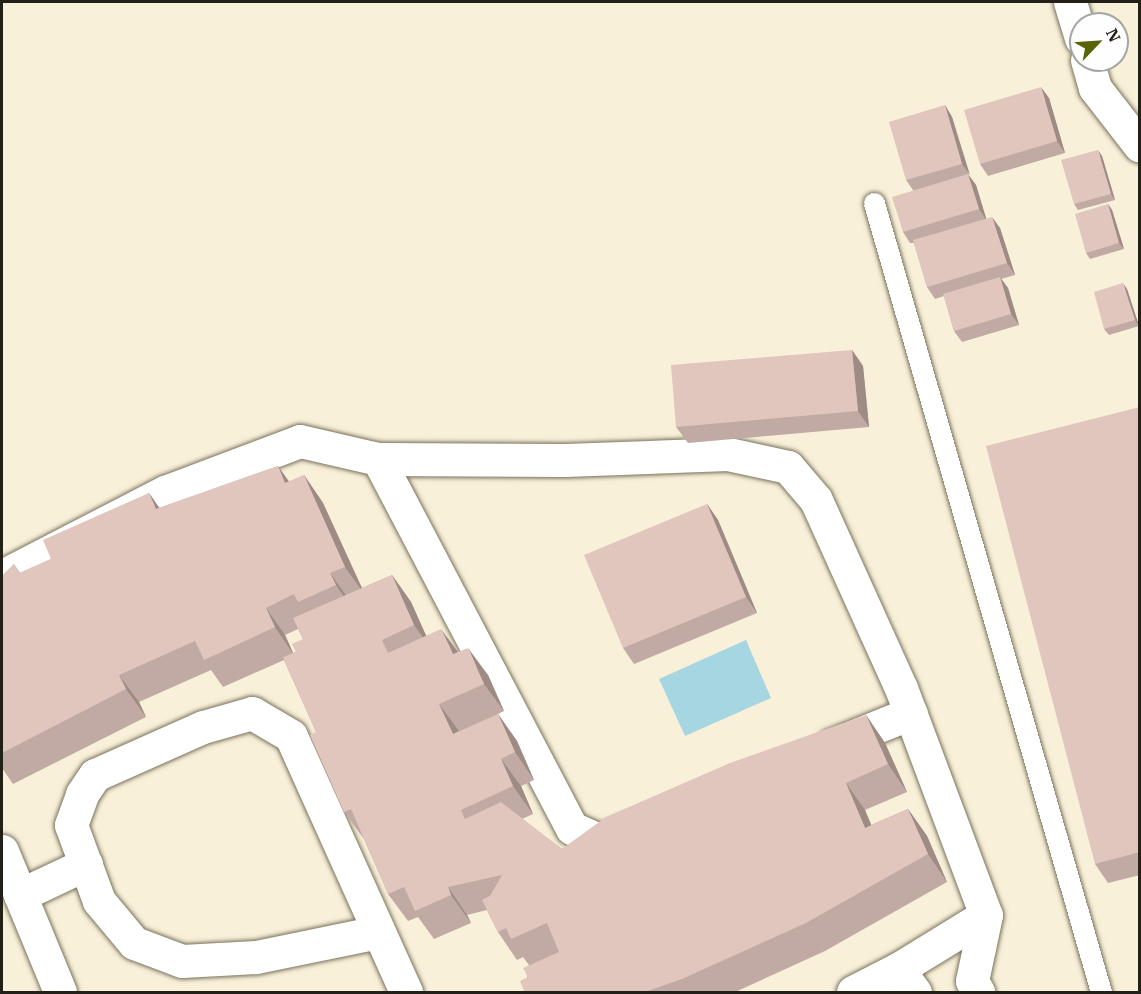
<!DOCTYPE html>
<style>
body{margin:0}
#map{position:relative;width:1141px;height:994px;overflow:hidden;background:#f8f0d8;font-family:"IBM Plex Serif",serif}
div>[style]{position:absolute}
.water>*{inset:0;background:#a6d6e2}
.roads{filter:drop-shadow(0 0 2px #79725d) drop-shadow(0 0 2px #79725d)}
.lane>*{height:21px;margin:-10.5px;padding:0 10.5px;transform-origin:10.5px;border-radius:10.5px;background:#fff}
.street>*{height:33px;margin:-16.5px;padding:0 16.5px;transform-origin:16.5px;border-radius:16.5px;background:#fff}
.wall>*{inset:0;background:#c1aaa3}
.shaded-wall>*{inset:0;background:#9d8b84}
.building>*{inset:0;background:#e0c6bd}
span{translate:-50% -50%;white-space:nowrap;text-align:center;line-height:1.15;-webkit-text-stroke:5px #fdfefd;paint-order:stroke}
.frame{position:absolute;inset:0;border:3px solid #222017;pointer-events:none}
.north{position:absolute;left:1069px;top:12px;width:60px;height:60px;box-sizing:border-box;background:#fdfefd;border:2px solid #a5a5a1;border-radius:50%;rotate:65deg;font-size:16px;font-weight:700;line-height:24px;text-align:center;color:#222017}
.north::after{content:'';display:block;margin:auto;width:21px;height:27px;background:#586406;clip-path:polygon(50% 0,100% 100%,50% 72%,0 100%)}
</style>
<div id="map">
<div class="water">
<div style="clip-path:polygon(746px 640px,771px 698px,685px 736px,659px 679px)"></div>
</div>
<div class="roads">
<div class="lane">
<div style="left:874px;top:203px;width:821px;rotate:73.95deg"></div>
</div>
<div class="street">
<div style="left:1070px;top:2px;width:38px;rotate:73deg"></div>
<div style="left:1087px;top:60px;width:29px;rotate:74deg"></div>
<div style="left:1095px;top:88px;width:73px;rotate:52.2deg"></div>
<div style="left:378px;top:459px;width:417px;rotate:62.3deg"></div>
<div style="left:572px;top:828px;width:32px;rotate:24deg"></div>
<div style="left:601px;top:841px;width:25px;rotate:-21deg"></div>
<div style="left:2px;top:576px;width:183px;rotate:-27.3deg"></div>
<div style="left:165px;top:492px;width:144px;rotate:-20.7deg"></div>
<div style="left:300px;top:441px;width:80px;rotate:13deg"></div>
<div style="left:378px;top:459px;width:187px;rotate:0.3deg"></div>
<div style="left:565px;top:460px;width:163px;rotate:-2.1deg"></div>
<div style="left:728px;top:454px;width:61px;rotate:12.2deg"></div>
<div style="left:788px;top:467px;width:43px;rotate:49.7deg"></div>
<div style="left:816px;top:500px;width:206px;rotate:65.7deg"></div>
<div style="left:901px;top:688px;width:242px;rotate:69.5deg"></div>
<div style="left:986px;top:915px;width:67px;rotate:102deg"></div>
<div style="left:972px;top:981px;width:13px;rotate:61deg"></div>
<div style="left:832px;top:745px;width:85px;rotate:-22.1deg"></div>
<div style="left:2px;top:851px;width:152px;rotate:67.6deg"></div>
<div style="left:20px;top:895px;width:73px;rotate:-25.2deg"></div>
<div style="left:378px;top:932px;width:125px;rotate:168.4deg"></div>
<div style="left:256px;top:957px;width:74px;rotate:176.9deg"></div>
<div style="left:182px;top:961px;width:51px;rotate:-159.4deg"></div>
<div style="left:134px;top:943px;width:55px;rotate:-129.8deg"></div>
<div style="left:99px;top:901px;width:81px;rotate:-110.2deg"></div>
<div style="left:71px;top:825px;width:33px;rotate:-70deg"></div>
<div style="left:82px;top:794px;width:23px;rotate:-56deg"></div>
<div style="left:95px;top:775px;width:118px;rotate:-24deg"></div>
<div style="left:203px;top:727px;width:51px;rotate:-15.9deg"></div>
<div style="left:252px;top:713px;width:45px;rotate:30.5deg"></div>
<div style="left:291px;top:736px;width:281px;rotate:65.8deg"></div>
<div style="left:898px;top:969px;width:103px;rotate:-31.5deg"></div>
<div style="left:853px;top:992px;width:51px;rotate:-27.1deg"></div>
<div style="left:898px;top:969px;width:29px;rotate:54deg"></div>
</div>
</div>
<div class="wall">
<div style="clip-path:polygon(1049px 98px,1065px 153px,988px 176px,980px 164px)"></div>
<div style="clip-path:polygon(945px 105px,952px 117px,969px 176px,976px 185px,986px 219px,1000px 228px,1015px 275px,1001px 279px,1008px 288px,1019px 325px,962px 342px,954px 331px,944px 296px,935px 299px,927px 287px,914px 243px,910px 243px,903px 232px,913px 190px,906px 180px)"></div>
<div style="clip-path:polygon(1102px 156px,1115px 200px,1078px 210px,1074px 204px)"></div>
<div style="clip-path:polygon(1108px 204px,1112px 210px,1124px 249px,1090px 259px,1086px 253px)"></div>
<div style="clip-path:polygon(1127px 289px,1139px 326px,1109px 335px,1104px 329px)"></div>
<div style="clip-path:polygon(852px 350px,863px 366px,869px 427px,688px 443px,676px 427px)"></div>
<div style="clip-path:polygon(1140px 407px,1140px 875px,1108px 883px,1095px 864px)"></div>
<div style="clip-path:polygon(evenodd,278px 466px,289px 482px,304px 475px,323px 503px,362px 588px,392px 575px,411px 602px,426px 636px,458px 652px,488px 675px,504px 711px,498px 714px,517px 741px,534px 780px,521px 786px,533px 814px,522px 819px,562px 849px,866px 715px,885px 743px,907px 792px,865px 810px,871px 825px,908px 809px,927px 836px,947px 882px,825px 951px,733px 993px,525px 993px,529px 965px,523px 957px,517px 960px,498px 932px,487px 910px,467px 915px,471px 923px,434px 939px,418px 917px,408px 921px,388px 894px,364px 839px,344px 812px,316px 732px,284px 660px,223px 687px,211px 670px,139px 702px,146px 717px,13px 784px,2px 768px,2px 576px,14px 564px,20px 573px,51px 559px,149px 493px,159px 508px,278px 466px,298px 629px,303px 639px,296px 652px,293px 653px,285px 635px,298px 629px)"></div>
<div style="clip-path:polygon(707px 504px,718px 520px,757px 613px,634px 664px,623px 648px)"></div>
</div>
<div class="shaded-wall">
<div style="clip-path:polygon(1041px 87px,1049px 98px,1065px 153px,1057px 141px)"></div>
<div style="clip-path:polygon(945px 105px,952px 117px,970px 175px,962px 164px)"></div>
<div style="clip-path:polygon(1098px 150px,1102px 156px,1115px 200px,1111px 194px)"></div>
<div style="clip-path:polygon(968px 174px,976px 185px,987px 221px,979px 209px)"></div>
<div style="clip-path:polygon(1108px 204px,1112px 210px,1124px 249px,1119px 243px)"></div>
<div style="clip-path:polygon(992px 217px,1000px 228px,1015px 275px,1007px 263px)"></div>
<div style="clip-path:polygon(1000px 277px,1008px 288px,1019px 325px,1011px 314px)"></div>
<div style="clip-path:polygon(1123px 283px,1127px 289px,1139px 326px,1135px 320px)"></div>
<div style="clip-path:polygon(852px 350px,863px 366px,869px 427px,858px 411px)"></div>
<div style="clip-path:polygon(278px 466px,297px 493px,285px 483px)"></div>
<div style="clip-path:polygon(304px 475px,323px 503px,365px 595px,345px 567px)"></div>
<div style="clip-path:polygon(149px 493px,168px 520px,156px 509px)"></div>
<div style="clip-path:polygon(707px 504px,718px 520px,757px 613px,746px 597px)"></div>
<div style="clip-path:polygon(330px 573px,350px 601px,355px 613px,336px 585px)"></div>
<div style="clip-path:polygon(392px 575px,411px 602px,434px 653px,414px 625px)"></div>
<div style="clip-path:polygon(266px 608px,285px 635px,294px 655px,275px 627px)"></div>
<div style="clip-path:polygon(441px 629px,461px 656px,453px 654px)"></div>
<div style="clip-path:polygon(468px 648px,488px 675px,504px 711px,484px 684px)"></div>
<div style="clip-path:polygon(119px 675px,139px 702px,146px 717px,126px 689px)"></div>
<div style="clip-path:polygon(439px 704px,459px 731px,453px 734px)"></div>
<div style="clip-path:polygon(498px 714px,517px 741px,534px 780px,515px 752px)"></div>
<div style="clip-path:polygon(866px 715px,885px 743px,907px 792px,888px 764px)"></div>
<div style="clip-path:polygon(501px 759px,521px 786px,533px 814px,513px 786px)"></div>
<div style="clip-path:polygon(846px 783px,865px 810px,884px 855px,865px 828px)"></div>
<div style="clip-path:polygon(908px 809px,927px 836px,947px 882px,928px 854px)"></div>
<div style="clip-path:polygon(448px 887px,467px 915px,471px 923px,451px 895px)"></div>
</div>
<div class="building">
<div style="clip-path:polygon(1041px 87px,1057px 141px,980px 164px,964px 110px)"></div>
<div style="clip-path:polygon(945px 105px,962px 164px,906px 180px,889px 122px)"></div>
<div style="clip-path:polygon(1098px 150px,1111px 194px,1074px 204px,1061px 160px)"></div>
<div style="clip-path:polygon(968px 174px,979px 209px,903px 232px,892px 197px)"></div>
<div style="clip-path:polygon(1108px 204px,1119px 243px,1086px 253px,1075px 214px)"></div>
<div style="clip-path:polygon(992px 217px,1007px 263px,927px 287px,913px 240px)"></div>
<div style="clip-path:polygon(1000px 277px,1011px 314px,954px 331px,943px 294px)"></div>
<div style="clip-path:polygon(1123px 283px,1135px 320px,1104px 329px,1094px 292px)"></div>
<div style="clip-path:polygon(852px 350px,858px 411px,676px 427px,671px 365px)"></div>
<div style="clip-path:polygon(1140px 407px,1140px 852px,1095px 864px,986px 446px)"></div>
<div style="clip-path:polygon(278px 466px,285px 483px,304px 475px,345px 567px,330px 573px,336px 585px,298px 602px,294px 594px,266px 608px,275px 627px,204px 660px,195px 641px,119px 675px,126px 689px,2px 753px,2px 576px,14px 564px,19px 573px,51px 559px,43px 540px,149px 493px,156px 509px)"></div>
<div style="clip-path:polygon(707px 504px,746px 597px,623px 648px,584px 555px)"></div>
<div style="clip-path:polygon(392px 575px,414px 625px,382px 640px,388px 653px,441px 629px,453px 654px,468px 648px,484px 684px,439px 704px,453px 734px,498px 714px,515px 752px,501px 759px,513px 786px,461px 810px,465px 819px,501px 802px,562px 849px,606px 817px,730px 763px,866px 715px,888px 764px,846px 783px,865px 828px,908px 809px,928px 854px,806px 923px,682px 979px,642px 993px,525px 993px,520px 981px,528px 977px,523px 968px,559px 952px,547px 923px,511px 939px,506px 928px,498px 932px,482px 900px,490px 896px,502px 875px,448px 887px,451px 895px,415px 911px,404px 887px,388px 894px,351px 809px,344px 812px,310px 735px,316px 732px,283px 657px,296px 652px,292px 644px,303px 639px,293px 618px)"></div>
</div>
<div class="frame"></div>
<div class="north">N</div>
</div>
